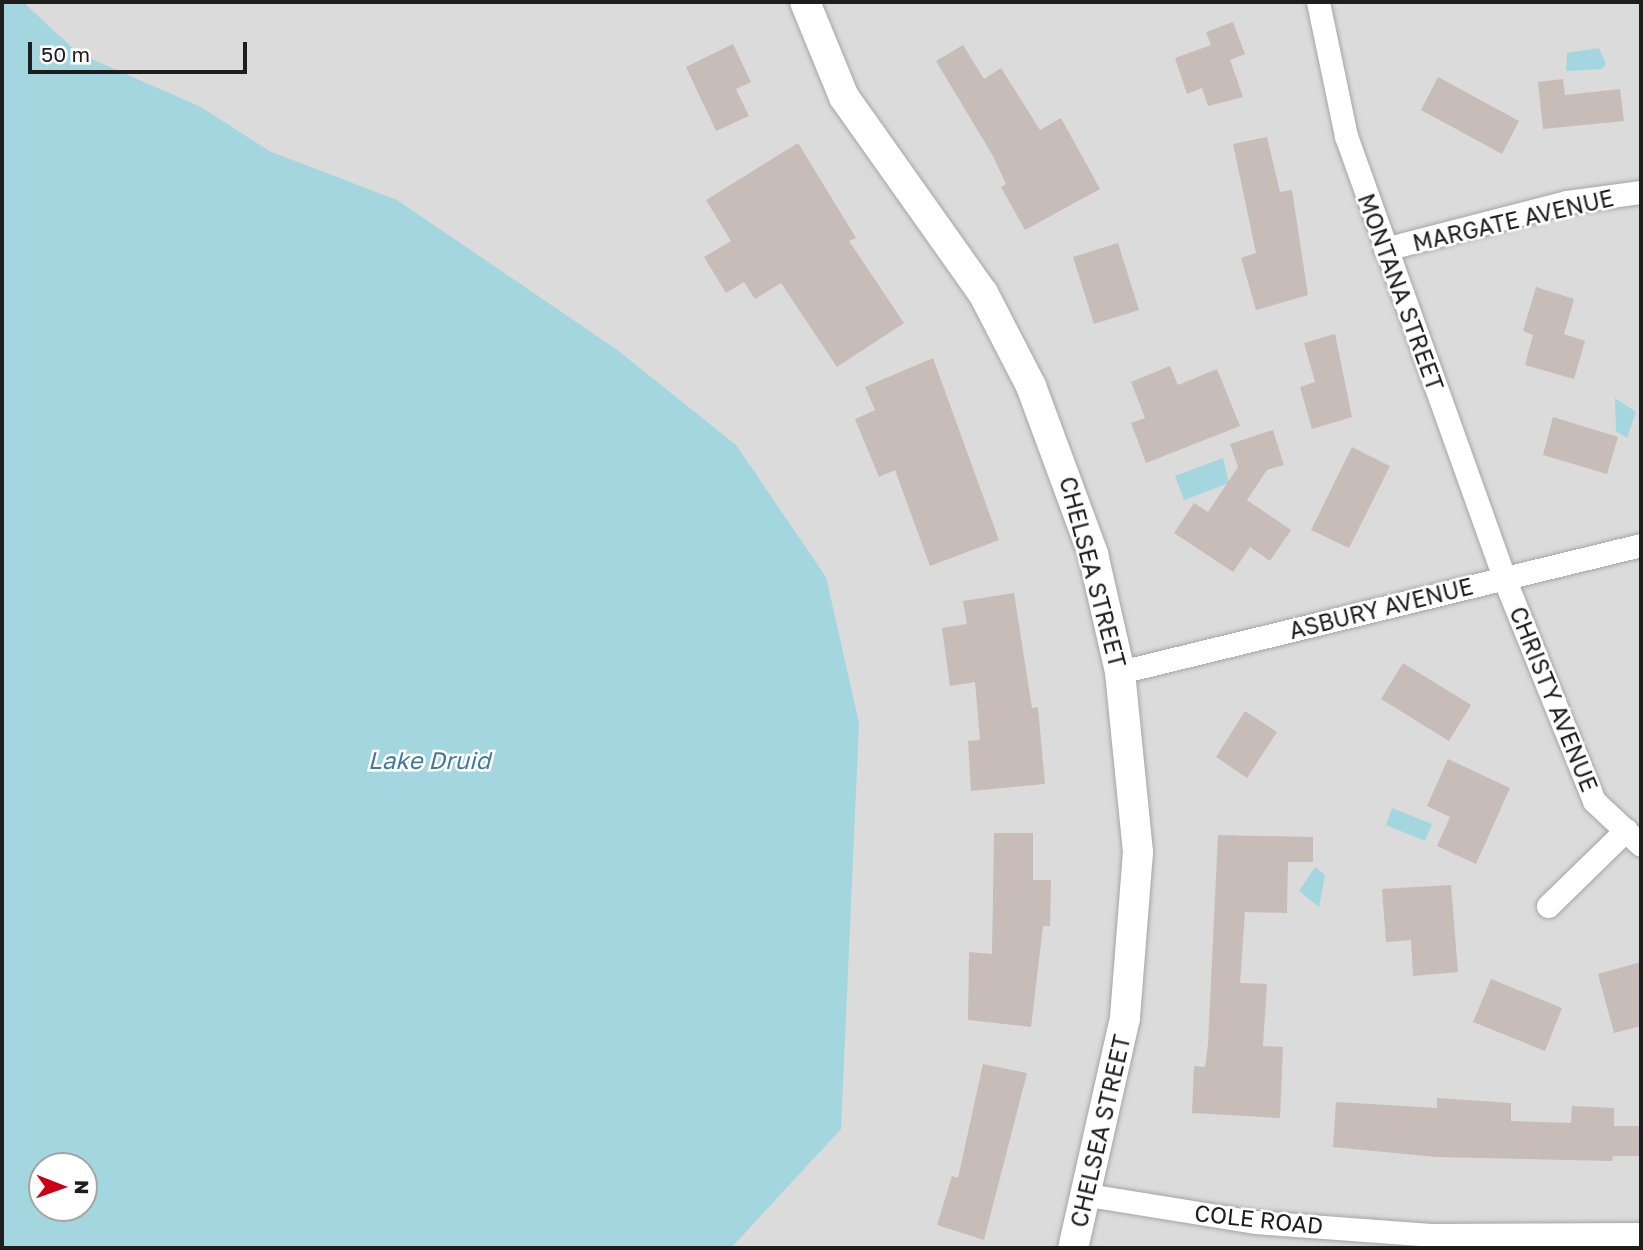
<!DOCTYPE html>
<style>
body{margin:0}
#map{position:relative;width:1643px;height:1250px;overflow:hidden;background:#efeae4;font-family:"Golos Text",sans-serif}
div>[style]{position:absolute}
.residential>*{inset:0;background:#dcdbdb}
.water>*{inset:0;background:#a3d6de}
.building>*{inset:0;background:#c7bcb7}
.roads{filter:drop-shadow(0 0 2px #a5a5a5) drop-shadow(0 0 2px #a5a5a5)}
.minor>*{height:23px;margin:-11.5px;padding:0 11.5px;transform-origin:11.5px;border-radius:11.5px;background:#fff}
.tertiary>*{height:30px;margin:-15px;padding:0 15px;transform-origin:15px;border-radius:15px;background:#fff}
span{translate:-50% -50%;white-space:nowrap;text-align:center;line-height:1.15;-webkit-text-stroke:5px #fff;paint-order:stroke}
.street-label{font-size:23px;color:#1e1e1e}
.water-label{font-size:24px;color:#427a9f;font-style:italic}
.frame{position:absolute;inset:0;border:4px solid #1e1e1e;pointer-events:none}
.north{position:absolute;left:28px;top:1152px;width:70px;height:70px;box-sizing:border-box;background:#fff;border:2px solid #a5a5a5;border-radius:50%;rotate:91deg;font-size:19px;font-weight:700;line-height:28px;text-align:center;color:#1e1e1e}
.north::after{content:'';display:block;margin:auto;width:24px;height:32px;background:#cc0015;clip-path:polygon(50% 0,100% 100%,50% 72%,0 100%)}
.scale{position:absolute;left:28px;top:42px;width:219px;height:32px;box-sizing:border-box;border:4px solid #1e1e1e;border-top:0;padding-left:9px;font-size:21px;line-height:24px;white-space:nowrap;color:#1e1e1e;-webkit-text-stroke:5px #fff;paint-order:stroke}
</style>
<div id="map">
<div class="residential">
<div style="clip-path:polygon(2px 2px,1641px 2px,1641px 1248px,181px 1248px)"></div>
</div>
<div class="water">
<div style="clip-path:polygon(evenodd,2px 2px,23px 2px,78px 53px,201px 107px,269px 151px,397px 200px,616px 349px,736px 445px,826px 577px,859px 723px,841px 1129px,731px 1248px,2px 1248px,2px 2px,42px 1166px,84px 1166px,84px 1208px,42px 1208px,42px 1166px)"></div>
<div style="clip-path:polygon(1599px 48px,1606px 64px,1601px 69px,1566px 71px,1567px 53px)"></div>
<div style="clip-path:polygon(1615px 398px,1636px 412px,1627px 438px,1616px 431px)"></div>
<div style="clip-path:polygon(1223px 458px,1229px 483px,1184px 500px,1175px 476px)"></div>
<div style="clip-path:polygon(1392px 808px,1432px 824px,1425px 841px,1386px 825px)"></div>
<div style="clip-path:polygon(1315px 867px,1325px 875px,1319px 907px,1299px 891px)"></div>
</div>
<div class="building">
<div style="clip-path:polygon(1233px 22px,1245px 54px,1230px 60px,1243px 97px,1208px 106px,1202px 88px,1187px 94px,1175px 58px,1211px 45px,1206px 32px)"></div>
<div style="clip-path:polygon(733px 44px,751px 82px,736px 89px,749px 116px,716px 131px,686px 67px)"></div>
<div style="clip-path:polygon(963px 45px,984px 79px,1001px 68px,1040px 130px,1061px 118px,1100px 189px,1025px 230px,1001px 187px,1006px 184px,993px 156px,936px 61px)"></div>
<div style="clip-path:polygon(1438px 77px,1519px 121px,1502px 154px,1421px 110px)"></div>
<div style="clip-path:polygon(1563px 79px,1565px 95px,1620px 89px,1624px 121px,1543px 129px,1538px 82px)"></div>
<div style="clip-path:polygon(1267px 137px,1280px 192px,1292px 190px,1308px 295px,1256px 310px,1241px 258px,1256px 253px,1233px 144px)"></div>
<div style="clip-path:polygon(798px 143px,856px 238px,849px 241px,904px 323px,837px 367px,781px 283px,755px 299px,744px 282px,726px 293px,704px 257px,731px 241px,706px 200px)"></div>
<div style="clip-path:polygon(1118px 243px,1139px 310px,1094px 324px,1073px 257px)"></div>
<div style="clip-path:polygon(1536px 287px,1574px 299px,1564px 334px,1585px 341px,1574px 379px,1525px 365px,1533px 335px,1523px 331px)"></div>
<div style="clip-path:polygon(1335px 334px,1352px 417px,1312px 429px,1300px 387px,1315px 382px,1304px 343px)"></div>
<div style="clip-path:polygon(933px 358px,999px 540px,930px 566px,895px 470px,879px 477px,855px 419px,875px 410px,865px 387px)"></div>
<div style="clip-path:polygon(1170px 366px,1178px 385px,1217px 369px,1240px 426px,1146px 463px,1131px 423px,1145px 418px,1131px 382px)"></div>
<div style="clip-path:polygon(1553px 417px,1618px 437px,1607px 474px,1543px 455px)"></div>
<div style="clip-path:polygon(1273px 430px,1284px 465px,1267px 470px,1247px 500px,1291px 530px,1270px 561px,1250px 547px,1233px 572px,1174px 533px,1194px 503px,1208px 512px,1238px 467px,1230px 444px)"></div>
<div style="clip-path:polygon(1352px 447px,1390px 466px,1349px 548px,1311px 530px)"></div>
<div style="clip-path:polygon(1014px 593px,1032px 708px,1038px 707px,1045px 784px,971px 791px,968px 741px,980px 740px,975px 682px,950px 686px,942px 628px,967px 624px,963px 601px)"></div>
<div style="clip-path:polygon(1403px 663px,1471px 705px,1449px 741px,1381px 699px)"></div>
<div style="clip-path:polygon(1245px 711px,1277px 732px,1247px 778px,1216px 757px)"></div>
<div style="clip-path:polygon(1448px 759px,1510px 788px,1476px 864px,1437px 846px,1450px 817px,1427px 806px)"></div>
<div style="clip-path:polygon(994px 833px,1033px 833px,1033px 880px,1051px 880px,1050px 926px,1043px 926px,1031px 1027px,968px 1020px,969px 952px,992px 954px)"></div>
<div style="clip-path:polygon(1218px 835px,1313px 837px,1313px 862px,1288px 862px,1287px 913px,1245px 912px,1240px 983px,1267px 984px,1263px 1046px,1283px 1047px,1280px 1118px,1192px 1113px,1194px 1066px,1205px 1067px,1208px 1044px)"></div>
<div style="clip-path:polygon(1451px 885px,1458px 972px,1413px 976px,1411px 940px,1386px 942px,1382px 889px)"></div>
<div style="clip-path:polygon(1641px 962px,1641px 1026px,1614px 1033px,1598px 974px)"></div>
<div style="clip-path:polygon(1491px 979px,1562px 1008px,1545px 1051px,1473px 1022px)"></div>
<div style="clip-path:polygon(983px 1064px,1027px 1073px,984px 1240px,937px 1225px,952px 1176px,958px 1178px)"></div>
<div style="clip-path:polygon(1437px 1098px,1511px 1103px,1511px 1121px,1571px 1123px,1572px 1106px,1614px 1108px,1614px 1126px,1641px 1126px,1641px 1156px,1613px 1156px,1612px 1161px,1436px 1157px,1333px 1147px,1336px 1102px,1437px 1108px)"></div>
</div>
<div class="roads">
<div class="minor">
<div style="left:1318px;top:2px;width:137px;rotate:78.2deg"></div>
<div style="left:1346px;top:136px;width:469px;rotate:70.3deg"></div>
<div style="left:1504px;top:578px;width:240px;rotate:68deg"></div>
<div style="left:1594px;top:801px;width:64px;rotate:43.1deg"></div>
<div style="left:1385px;top:249px;width:188px;rotate:-14.5deg"></div>
<div style="left:1567px;top:202px;width:75px;rotate:-7.7deg"></div>
<div style="left:1120px;top:672px;width:536px;rotate:-13.7deg"></div>
<div style="left:1548px;top:906px;width:109px;rotate:-44.3deg"></div>
<div style="left:1088px;top:1195px;width:169px;rotate:9.2deg"></div>
<div style="left:1255px;top:1222px;width:176px;rotate:4.2deg"></div>
<div style="left:1431px;top:1235px;width:210px;rotate:-0.3deg"></div>
</div>
<div class="tertiary">
<div style="left:805px;top:2px;width:103px;rotate:67.7deg"></div>
<div style="left:844px;top:97px;width:240px;rotate:54.7deg"></div>
<div style="left:983px;top:293px;width:105px;rotate:62.7deg"></div>
<div style="left:1031px;top:386px;width:179px;rotate:69.7deg"></div>
<div style="left:1093px;top:554px;width:121px;rotate:77.1deg"></div>
<div style="left:1120px;top:672px;width:181px;rotate:84.3deg"></div>
<div style="left:1138px;top:852px;width:167px;rotate:94.5deg"></div>
<div style="left:1125px;top:1018px;width:236px;rotate:102.7deg"></div>
</div>
</div>
<div class="street-label">
<span style="left:1513px;top:220px;rotate:-13deg">MARGATE AVENUE</span>
<span style="left:1401px;top:292px;rotate:70deg">MONTANA STREET</span>
<span style="left:1093px;top:572px;rotate:75deg">CHELSEA STREET</span>
<span style="left:1381px;top:608px;rotate:-14deg">ASBURY AVENUE</span>
<span style="left:1554px;top:699px;rotate:68deg">CHRISTY AVENUE</span>
<span style="left:1100px;top:1131px;rotate:-77deg">CHELSEA STREET</span>
<span style="left:1259px;top:1219px;rotate:6deg">COLE ROAD</span>
</div>
<div class="water-label">
<span style="left:429px;top:760px">Lake Druid</span>
</div>
<div class="frame"></div>
<div class="north">N</div>
<div class="scale">50 m</div>
</div>
